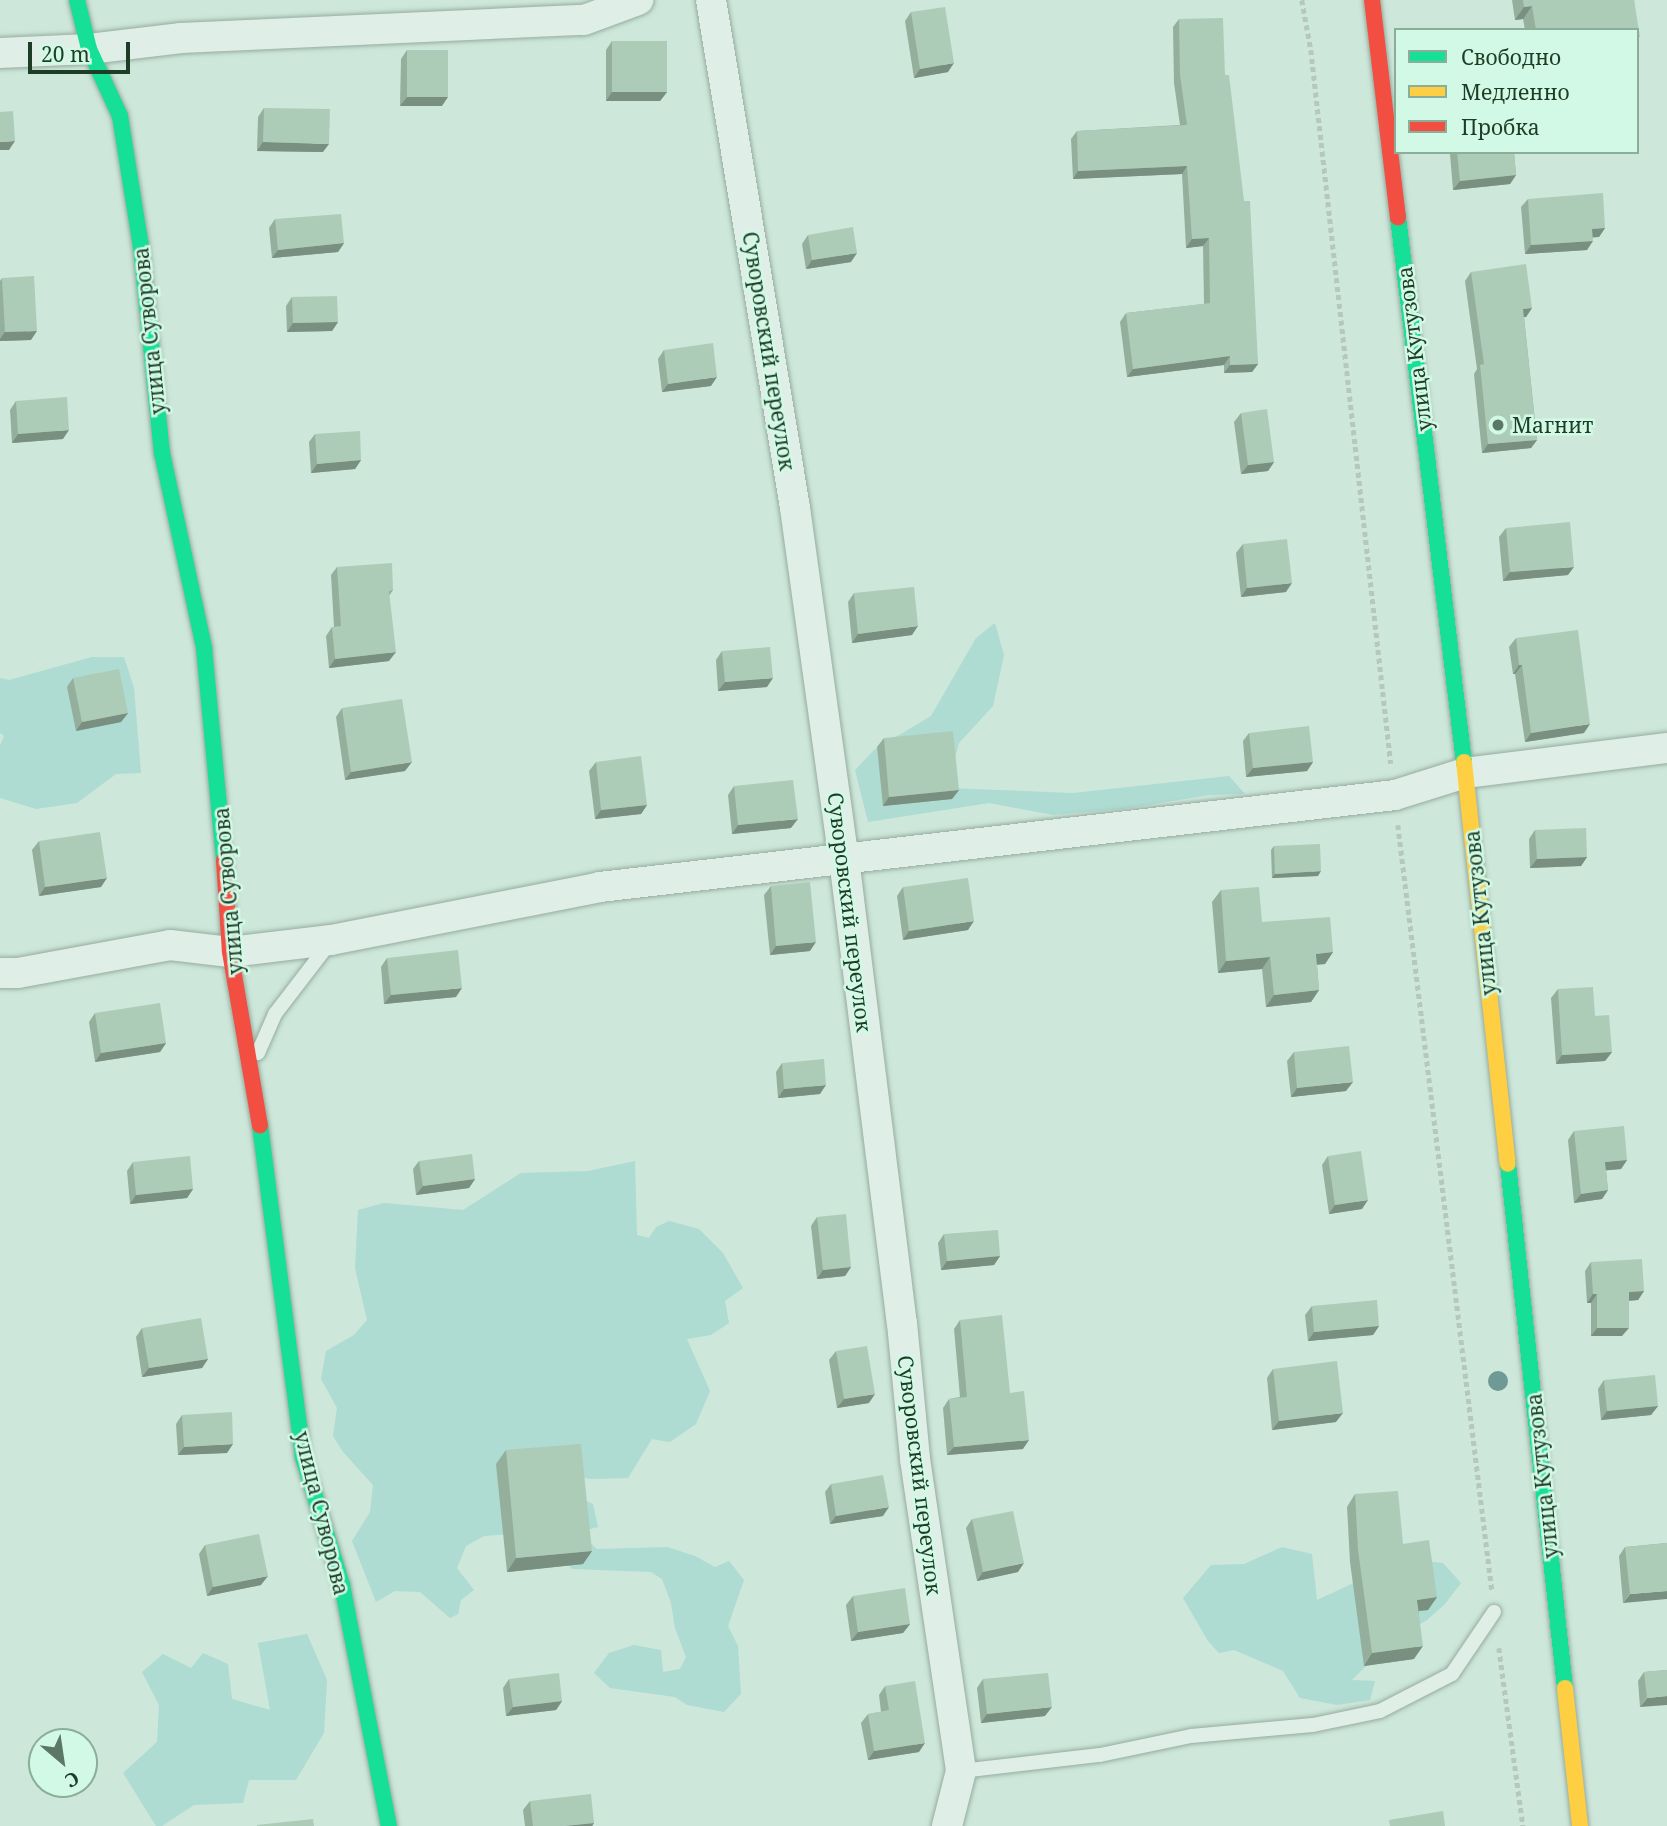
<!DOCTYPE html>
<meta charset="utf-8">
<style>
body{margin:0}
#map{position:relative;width:1667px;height:1826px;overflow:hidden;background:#cde7da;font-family:"Noto Serif",serif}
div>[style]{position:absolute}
.green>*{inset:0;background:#aedbd2}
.path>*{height:4.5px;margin-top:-2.25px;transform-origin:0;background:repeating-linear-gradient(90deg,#b6c7bd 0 5px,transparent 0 8.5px)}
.roads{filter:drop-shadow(0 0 2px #96ac9f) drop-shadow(0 0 2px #96ac9f)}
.lane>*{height:14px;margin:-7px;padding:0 7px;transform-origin:7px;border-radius:7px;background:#dfefe7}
.street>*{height:30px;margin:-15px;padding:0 15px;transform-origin:15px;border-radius:15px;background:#dfefe7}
.fast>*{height:16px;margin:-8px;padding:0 8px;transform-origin:8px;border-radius:8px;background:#16e098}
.slow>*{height:16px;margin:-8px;padding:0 8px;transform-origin:8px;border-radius:8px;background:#ffcf43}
.jam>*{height:16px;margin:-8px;padding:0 8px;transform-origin:8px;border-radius:8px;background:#f24e42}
.trees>*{width:20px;height:20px;margin:-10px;border-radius:50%;background:#6e9994}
.wall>*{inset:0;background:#95af9d}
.shaded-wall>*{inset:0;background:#798f80}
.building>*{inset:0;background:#adccb7}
.dots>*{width:19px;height:19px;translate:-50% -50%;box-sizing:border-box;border:4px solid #d2f9e6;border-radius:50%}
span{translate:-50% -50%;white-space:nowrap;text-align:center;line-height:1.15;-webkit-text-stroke:5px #d2f9e6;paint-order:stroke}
.street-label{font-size:21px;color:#1d3d25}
.poi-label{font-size:21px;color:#1d3d25}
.left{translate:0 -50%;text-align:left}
.legend{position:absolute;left:1394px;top:28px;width:245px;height:126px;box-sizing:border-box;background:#d2f9e6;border:2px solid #8aae99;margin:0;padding:9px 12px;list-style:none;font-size:21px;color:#1d3d25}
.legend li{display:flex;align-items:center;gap:14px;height:35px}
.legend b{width:35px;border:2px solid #8aae99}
.north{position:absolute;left:28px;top:1728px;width:70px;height:70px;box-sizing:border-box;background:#d2f9e6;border:2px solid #8aae99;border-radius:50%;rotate:151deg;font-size:19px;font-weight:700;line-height:28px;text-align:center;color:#1d3d25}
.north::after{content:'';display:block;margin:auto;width:24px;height:32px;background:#5b7864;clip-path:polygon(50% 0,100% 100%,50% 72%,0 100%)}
.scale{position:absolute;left:28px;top:42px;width:102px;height:32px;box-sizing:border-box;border:4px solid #1d3d25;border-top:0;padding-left:9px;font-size:21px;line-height:24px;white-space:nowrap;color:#1d3d25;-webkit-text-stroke:5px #d2f9e6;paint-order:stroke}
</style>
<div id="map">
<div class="green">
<div style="clip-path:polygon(995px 623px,1004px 655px,993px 706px,959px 743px,947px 788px,1073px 793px,1229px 776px,1245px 794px,1209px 795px,1124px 809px,1053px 815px,989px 803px,868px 822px,855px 770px,874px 750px,931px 716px,976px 638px)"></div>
<div style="clip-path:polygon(92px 657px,124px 657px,134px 688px,141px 773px,116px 774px,77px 803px,36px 809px,0 798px,0 745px,4px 736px,0 733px,0 678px,9px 680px)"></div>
<div style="clip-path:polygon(635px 1161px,637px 1235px,649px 1238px,656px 1227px,669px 1221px,699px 1229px,723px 1253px,743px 1288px,725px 1301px,729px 1323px,711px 1335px,687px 1339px,710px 1391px,696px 1424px,670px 1442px,652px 1439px,628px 1478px,591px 1479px,550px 1473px,565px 1491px,593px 1504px,598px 1527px,579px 1532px,597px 1549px,667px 1547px,695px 1556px,715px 1567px,729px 1561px,744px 1580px,728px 1626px,738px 1646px,741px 1694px,724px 1712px,687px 1705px,675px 1697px,610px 1688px,594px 1673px,609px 1653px,634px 1645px,661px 1650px,663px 1672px,680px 1669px,686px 1657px,675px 1628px,671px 1603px,662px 1579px,651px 1572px,572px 1569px,545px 1539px,510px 1534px,484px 1536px,466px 1546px,457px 1568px,474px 1590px,461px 1600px,458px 1614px,450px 1618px,420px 1592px,395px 1591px,376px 1602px,352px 1541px,370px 1512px,373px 1485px,343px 1452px,333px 1436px,337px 1408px,321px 1379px,326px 1351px,354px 1335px,367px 1320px,355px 1268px,358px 1210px,384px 1203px,463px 1210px,521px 1173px,588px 1171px)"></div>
<div style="clip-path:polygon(1282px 1547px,1312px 1554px,1317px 1600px,1405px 1559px,1443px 1563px,1461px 1583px,1444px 1605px,1427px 1620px,1390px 1642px,1352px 1680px,1375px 1681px,1370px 1700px,1337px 1705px,1300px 1698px,1283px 1671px,1234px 1650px,1219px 1653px,1208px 1641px,1183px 1598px,1211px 1565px,1244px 1564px)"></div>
<div style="clip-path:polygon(307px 1634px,327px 1680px,324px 1733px,296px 1780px,249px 1780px,243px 1803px,194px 1805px,162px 1826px,156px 1826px,123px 1773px,157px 1742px,159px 1705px,142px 1672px,163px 1654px,191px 1668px,203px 1653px,228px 1664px,232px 1699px,270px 1710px,258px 1643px)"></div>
</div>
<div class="path">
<div style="left:1302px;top:0;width:51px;rotate:79.8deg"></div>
<div style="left:1311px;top:50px;width:718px;rotate:83.61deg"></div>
<div style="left:1398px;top:825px;width:772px;rotate:83deg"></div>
<div style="left:1499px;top:1648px;width:180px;rotate:82.3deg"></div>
</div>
<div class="roads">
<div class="lane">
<div style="left:258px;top:1053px;width:43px;rotate:-66.4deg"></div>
<div style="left:275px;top:1014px;width:92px;rotate:-52.5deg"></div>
<div style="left:961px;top:1771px;width:140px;rotate:-6.6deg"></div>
<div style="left:1100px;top:1755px;width:93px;rotate:-11.8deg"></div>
<div style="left:1191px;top:1736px;width:122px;rotate:-5.2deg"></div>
<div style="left:1313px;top:1725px;width:68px;rotate:-11.8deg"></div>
<div style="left:1380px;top:1711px;width:81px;rotate:-27.2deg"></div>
<div style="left:1452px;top:1674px;width:75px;rotate:-55.9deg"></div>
</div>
<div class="street">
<div style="left:711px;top:0;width:515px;rotate:80.61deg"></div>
<div style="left:795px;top:508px;width:354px;rotate:82.1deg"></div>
<div style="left:844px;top:859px;width:468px;rotate:82.9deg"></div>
<div style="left:902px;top:1323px;width:137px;rotate:84.5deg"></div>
<div style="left:915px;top:1459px;width:315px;rotate:81.6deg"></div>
<div style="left:961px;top:1771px;width:57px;rotate:104.3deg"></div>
<div style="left:0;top:53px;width:89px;rotate:-2.6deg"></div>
<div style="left:89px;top:49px;width:93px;rotate:-6.8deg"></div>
<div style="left:181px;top:38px;width:403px;rotate:-2.6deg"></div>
<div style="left:584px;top:20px;width:58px;rotate:-20.3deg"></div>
<div style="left:0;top:973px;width:18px"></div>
<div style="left:18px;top:973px;width:155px;rotate:-10.4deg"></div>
<div style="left:170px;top:945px;width:60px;rotate:6.7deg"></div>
<div style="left:230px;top:952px;width:102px;rotate:-6.8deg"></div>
<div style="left:331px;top:940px;width:274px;rotate:-11.1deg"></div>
<div style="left:600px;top:887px;width:800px;rotate:-6.6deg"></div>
<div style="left:1395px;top:795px;width:73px;rotate:-17.4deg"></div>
<div style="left:1465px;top:773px;width:204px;rotate:-7.1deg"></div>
</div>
<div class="fast">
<div style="left:77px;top:0;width:50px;rotate:76.2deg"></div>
<div style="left:89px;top:49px;width:74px;rotate:65.2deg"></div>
<div style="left:120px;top:116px;width:133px;rotate:80.9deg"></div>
<div style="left:141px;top:247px;width:207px;rotate:84.2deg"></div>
<div style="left:162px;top:453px;width:199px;rotate:77.8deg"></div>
<div style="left:204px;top:648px;width:213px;rotate:84.6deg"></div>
<div style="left:1398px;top:217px;width:549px;rotate:83.1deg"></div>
<div style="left:260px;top:1125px;width:335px;rotate:82.6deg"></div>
<div style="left:303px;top:1457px;width:134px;rotate:73.1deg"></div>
<div style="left:342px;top:1585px;width:246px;rotate:79deg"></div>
<div style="left:1508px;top:1164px;width:527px;rotate:83.79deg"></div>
</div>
<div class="slow">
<div style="left:1464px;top:762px;width:404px;rotate:83.8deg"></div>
<div style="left:1565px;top:1688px;width:139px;rotate:83.8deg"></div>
</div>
<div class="jam">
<div style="left:1372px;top:0;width:219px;rotate:83.2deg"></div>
<div style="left:224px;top:860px;width:92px;rotate:86.3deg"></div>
<div style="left:230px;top:952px;width:176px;rotate:80.2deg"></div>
</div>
</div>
<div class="trees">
<div style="left:1498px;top:1381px"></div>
</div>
<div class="wall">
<div style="clip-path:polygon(1512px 0,1634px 0,1637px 30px,1525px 30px,1523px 19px,1515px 20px)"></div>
<div style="clip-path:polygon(911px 12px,948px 72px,914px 78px,905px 21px)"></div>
<div style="clip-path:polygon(1179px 19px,1225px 75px,1258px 364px,1252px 372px,1224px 373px,1224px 365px,1127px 377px,1120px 322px,1126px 313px,1204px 304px,1203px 246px,1186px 248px,1182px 174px,1073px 179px,1071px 139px,1077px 131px,1180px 125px,1174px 83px,1173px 27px)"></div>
<div style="clip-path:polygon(612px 41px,667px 92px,660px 101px,606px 101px,606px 50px)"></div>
<div style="clip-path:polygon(407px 50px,442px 106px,400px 106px,401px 59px)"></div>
<div style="clip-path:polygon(264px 108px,323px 152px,257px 151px,258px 117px)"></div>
<div style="clip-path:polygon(1451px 152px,1514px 152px,1516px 175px,1510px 184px,1453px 190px,1450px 154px)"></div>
<div style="clip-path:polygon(1528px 199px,1605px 228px,1599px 237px,1593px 237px,1587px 250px,1525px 254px,1521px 207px)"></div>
<div style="clip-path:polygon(275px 219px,344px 243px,338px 252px,272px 258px,269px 228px)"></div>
<div style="clip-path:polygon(808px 235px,851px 262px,806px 269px,802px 244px)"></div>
<div style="clip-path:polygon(1471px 272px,1532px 308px,1526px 317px,1524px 317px,1537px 440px,1531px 448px,1482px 453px,1474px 374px,1477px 369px,1465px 281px)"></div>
<div style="clip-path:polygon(2px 278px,31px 340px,0 341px,0 281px)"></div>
<div style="clip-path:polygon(292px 297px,338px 322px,332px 331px,287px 332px,286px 306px)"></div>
<div style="clip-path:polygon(664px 350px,711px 386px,662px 392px,658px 359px)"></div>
<div style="clip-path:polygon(16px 401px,63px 439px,12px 443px,10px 410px)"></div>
<div style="clip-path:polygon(1241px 413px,1274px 462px,1268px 471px,1241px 474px,1234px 422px)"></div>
<div style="clip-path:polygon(315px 434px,361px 460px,355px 469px,311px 473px,309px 442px)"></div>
<div style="clip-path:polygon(1506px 528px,1568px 575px,1503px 581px,1499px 537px)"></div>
<div style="clip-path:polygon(1243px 544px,1286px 592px,1241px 597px,1236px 553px)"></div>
<div style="clip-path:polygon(337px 567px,393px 590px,389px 596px,389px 661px,329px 668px,326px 636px,332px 627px,334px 627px,331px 575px)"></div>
<div style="clip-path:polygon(854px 593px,912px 635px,852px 643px,848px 602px)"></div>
<div style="clip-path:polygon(1516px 638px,1584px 733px,1525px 742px,1515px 674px,1513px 674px,1509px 647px)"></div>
<div style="clip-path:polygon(722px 651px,767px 687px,718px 691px,716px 660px)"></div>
<div style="clip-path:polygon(73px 678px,128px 713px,121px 722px,76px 731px,67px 687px)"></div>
<div style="clip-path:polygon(342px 708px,405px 771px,345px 780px,336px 717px)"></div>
<div style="clip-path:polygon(1249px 733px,1313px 762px,1307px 771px,1246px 777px,1243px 741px)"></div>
<div style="clip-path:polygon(884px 738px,959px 790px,952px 799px,883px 806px,877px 747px)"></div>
<div style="clip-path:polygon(596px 762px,647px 805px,641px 814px,595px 819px,589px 771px)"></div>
<div style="clip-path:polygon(734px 786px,791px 828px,732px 834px,728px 795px)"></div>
<div style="clip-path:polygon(1535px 830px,1587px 857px,1581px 866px,1530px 868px,1529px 839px)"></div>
<div style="clip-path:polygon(39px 841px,101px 887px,39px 896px,32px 850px)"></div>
<div style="clip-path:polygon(1274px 846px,1318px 876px,1272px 878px,1271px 850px)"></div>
<div style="clip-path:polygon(771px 886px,810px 951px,770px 955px,764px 895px)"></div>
<div style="clip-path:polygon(903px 887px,968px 930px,903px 940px,897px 896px)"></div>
<div style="clip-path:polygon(1221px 890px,1262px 922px,1333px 952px,1325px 964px,1317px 965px,1319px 990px,1311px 1002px,1266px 1007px,1262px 969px,1218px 973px,1212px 902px)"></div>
<div style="clip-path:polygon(387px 958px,456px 997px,384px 1004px,381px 967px)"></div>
<div style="clip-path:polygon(1558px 989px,1595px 1016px,1612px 1052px,1605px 1061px,1556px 1064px,1551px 998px)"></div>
<div style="clip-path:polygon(95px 1013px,166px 1043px,160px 1052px,95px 1062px,89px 1022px)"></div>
<div style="clip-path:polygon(1294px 1052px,1346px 1091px,1291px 1097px,1287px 1061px)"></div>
<div style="clip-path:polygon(782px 1063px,820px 1094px,778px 1098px,776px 1072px)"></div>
<div style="clip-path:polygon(1574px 1131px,1627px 1160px,1621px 1169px,1606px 1170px,1608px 1190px,1602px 1199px,1574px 1203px,1568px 1140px)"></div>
<div style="clip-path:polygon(1328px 1156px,1362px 1209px,1329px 1214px,1322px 1165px)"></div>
<div style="clip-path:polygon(419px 1161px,475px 1179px,469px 1188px,416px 1195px,413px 1169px)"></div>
<div style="clip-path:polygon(133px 1162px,193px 1189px,187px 1198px,130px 1204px,127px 1171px)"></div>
<div style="clip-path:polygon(817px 1217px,851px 1267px,845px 1276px,817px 1279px,811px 1226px)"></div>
<div style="clip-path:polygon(944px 1234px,1000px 1256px,994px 1265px,941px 1270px,938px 1243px)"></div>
<div style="clip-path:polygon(1591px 1262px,1644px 1291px,1638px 1300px,1629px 1301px,1622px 1336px,1591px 1336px,1591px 1303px,1587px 1303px,1585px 1271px)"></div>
<div style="clip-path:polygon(1312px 1306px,1379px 1326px,1373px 1335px,1308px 1341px,1305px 1315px)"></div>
<div style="clip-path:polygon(960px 1320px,1010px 1393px,1023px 1449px,947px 1455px,943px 1408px,949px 1399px,960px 1397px,954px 1329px)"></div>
<div style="clip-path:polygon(142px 1328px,208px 1359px,202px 1368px,142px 1377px,136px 1337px)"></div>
<div style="clip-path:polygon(836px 1351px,869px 1403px,837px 1408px,829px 1360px)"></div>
<div style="clip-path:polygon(1273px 1369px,1336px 1422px,1272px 1430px,1267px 1378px)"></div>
<div style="clip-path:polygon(1604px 1380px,1658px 1406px,1651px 1415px,1601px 1420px,1598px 1389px)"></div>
<div style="clip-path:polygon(182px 1415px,227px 1453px,178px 1455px,176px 1424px)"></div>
<div style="clip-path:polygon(506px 1450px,592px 1551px,583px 1564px,507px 1572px,496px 1464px)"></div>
<div style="clip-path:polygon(831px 1484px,883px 1516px,830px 1524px,825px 1492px)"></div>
<div style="clip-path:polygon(1355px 1494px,1403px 1544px,1437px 1597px,1428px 1610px,1419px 1611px,1414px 1659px,1364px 1666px,1350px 1562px,1347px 1507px)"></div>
<div style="clip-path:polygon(972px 1519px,1018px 1572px,977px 1581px,966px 1528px)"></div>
<div style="clip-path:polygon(1667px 1543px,1623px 1603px,1619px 1556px,1625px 1547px)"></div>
<div style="clip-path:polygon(205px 1545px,261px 1585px,207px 1596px,199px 1554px)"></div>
<div style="clip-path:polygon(853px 1596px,910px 1624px,903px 1633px,851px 1641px,846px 1605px)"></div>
<div style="clip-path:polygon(1667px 1670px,1640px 1707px,1638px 1681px,1644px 1672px)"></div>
<div style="clip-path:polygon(509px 1679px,562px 1701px,556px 1710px,506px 1716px,503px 1688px)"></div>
<div style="clip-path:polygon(983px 1679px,1045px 1716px,981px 1723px,977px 1688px)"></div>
<div style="clip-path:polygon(885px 1686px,919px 1752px,868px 1760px,861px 1723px,868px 1714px,881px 1712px,879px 1695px)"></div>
<div style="clip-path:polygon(530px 1801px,594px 1823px,592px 1826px,525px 1826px,523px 1810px)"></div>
</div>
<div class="shaded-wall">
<div style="clip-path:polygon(1532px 6px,1523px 19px,1515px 20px,1524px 7px)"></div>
<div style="clip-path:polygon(954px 63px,948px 72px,914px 78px,920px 69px)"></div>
<div style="clip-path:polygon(612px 92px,667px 92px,660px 101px,606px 101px)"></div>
<div style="clip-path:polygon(407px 97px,448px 97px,442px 106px,400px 106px)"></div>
<div style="clip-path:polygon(15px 141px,9px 150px,0 150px,0 142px)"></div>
<div style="clip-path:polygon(263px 142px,329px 144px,323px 152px,257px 151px)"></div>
<div style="clip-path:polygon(1187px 166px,1182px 174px,1073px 179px,1078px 171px)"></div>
<div style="clip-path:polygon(1516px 175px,1510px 184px,1453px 190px,1460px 181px)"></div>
<div style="clip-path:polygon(1605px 228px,1599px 237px,1586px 238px,1592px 229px)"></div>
<div style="clip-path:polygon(1209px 238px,1203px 246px,1186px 248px,1192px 239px)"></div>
<div style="clip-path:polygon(1593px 241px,1587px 250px,1525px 254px,1531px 245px)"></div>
<div style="clip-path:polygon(344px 243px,338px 252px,272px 258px,278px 250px)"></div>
<div style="clip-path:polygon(857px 253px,851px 262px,806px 269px,812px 260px)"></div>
<div style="clip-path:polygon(1532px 308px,1526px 317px,1517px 318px,1523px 309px)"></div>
<div style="clip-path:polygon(338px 322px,332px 331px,287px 332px,293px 323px)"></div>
<div style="clip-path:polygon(37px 331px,31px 340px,0 341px,0 339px,5px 332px)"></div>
<div style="clip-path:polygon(1230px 356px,1224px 365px,1127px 377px,1133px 369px)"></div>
<div style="clip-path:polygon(1258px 364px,1252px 372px,1224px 373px,1230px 365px)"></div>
<div style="clip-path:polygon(717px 377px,711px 386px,662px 392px,668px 384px)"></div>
<div style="clip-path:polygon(69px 430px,63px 439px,12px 443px,18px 434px)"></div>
<div style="clip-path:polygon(1537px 440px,1531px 448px,1482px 453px,1488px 444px)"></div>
<div style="clip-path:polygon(361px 460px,355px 469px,311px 473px,317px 464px)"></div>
<div style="clip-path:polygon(1274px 462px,1268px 471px,1241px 474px,1248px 465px)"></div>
<div style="clip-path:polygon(1574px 567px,1568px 575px,1503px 581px,1510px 572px)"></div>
<div style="clip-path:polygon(1292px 583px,1286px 592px,1241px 597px,1247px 588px)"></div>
<div style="clip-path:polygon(918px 626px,912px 635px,852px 643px,858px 634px)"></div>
<div style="clip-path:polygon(396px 652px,389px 661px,329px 668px,335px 659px)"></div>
<div style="clip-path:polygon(1519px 665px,1522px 665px,1515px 674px,1513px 674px)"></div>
<div style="clip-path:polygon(773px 678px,767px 687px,718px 691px,725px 682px)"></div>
<div style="clip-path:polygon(128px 713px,121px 722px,76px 731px,82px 722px)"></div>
<div style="clip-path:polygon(1590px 724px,1584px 733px,1525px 742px,1531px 733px)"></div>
<div style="clip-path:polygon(412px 762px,405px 771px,345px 780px,351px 772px)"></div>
<div style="clip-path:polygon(1313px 762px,1307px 771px,1246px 777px,1253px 768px)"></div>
<div style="clip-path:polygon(959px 790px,952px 799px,883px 806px,889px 797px)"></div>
<div style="clip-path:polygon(647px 805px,641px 814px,595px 819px,601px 810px)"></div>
<div style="clip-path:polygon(798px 819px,791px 828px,732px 834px,738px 825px)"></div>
<div style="clip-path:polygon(1587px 857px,1581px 866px,1530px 868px,1537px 859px)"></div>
<div style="clip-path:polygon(1321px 871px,1318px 876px,1272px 878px,1275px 874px)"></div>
<div style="clip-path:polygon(107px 878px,101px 887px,39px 896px,45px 887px)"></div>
<div style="clip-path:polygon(974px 921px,968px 930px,903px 940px,909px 931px)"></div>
<div style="clip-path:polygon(816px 942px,810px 951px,770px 955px,776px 946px)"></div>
<div style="clip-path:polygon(1333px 952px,1325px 964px,1307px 965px,1316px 954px)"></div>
<div style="clip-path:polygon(1270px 957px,1262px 969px,1218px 973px,1226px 961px)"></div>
<div style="clip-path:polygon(462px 988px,456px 997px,384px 1004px,391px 995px)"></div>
<div style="clip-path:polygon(1319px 990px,1311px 1002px,1266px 1007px,1274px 995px)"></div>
<div style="clip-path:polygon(166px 1043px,160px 1052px,95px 1062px,101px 1053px)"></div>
<div style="clip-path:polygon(1612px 1052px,1605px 1061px,1556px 1064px,1562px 1055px)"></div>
<div style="clip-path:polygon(1353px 1082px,1346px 1091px,1291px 1097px,1297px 1088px)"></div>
<div style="clip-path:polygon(826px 1085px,820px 1094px,778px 1098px,784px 1089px)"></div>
<div style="clip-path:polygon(1627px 1160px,1621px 1169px,1599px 1171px,1605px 1162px)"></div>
<div style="clip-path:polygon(475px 1179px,469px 1188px,416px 1195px,423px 1186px)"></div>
<div style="clip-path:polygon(193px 1189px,187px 1198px,130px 1204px,136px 1195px)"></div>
<div style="clip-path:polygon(1608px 1190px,1602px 1199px,1574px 1203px,1581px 1194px)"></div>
<div style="clip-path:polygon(1368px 1200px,1362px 1209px,1329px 1214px,1335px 1205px)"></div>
<div style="clip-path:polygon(1000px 1256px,994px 1265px,941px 1270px,947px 1261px)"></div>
<div style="clip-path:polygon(851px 1267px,845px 1276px,817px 1279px,823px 1270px)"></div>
<div style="clip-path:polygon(1644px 1291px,1638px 1300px,1623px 1301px,1629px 1292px)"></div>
<div style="clip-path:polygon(1593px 1294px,1597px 1294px,1591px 1303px,1587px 1303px)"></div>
<div style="clip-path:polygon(1379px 1326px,1373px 1335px,1308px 1341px,1314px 1332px)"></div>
<div style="clip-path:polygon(1597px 1328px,1629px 1328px,1622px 1336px,1591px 1336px)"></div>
<div style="clip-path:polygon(208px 1359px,202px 1368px,142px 1377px,149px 1368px)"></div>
<div style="clip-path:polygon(875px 1394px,869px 1403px,837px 1408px,844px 1399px)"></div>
<div style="clip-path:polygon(1658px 1406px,1651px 1415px,1601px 1420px,1607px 1411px)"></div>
<div style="clip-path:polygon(1343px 1413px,1336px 1422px,1272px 1430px,1279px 1421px)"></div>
<div style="clip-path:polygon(1029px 1440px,1023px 1449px,947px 1455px,954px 1447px)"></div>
<div style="clip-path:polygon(233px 1444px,227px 1453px,178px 1455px,184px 1447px)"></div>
<div style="clip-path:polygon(889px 1507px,883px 1516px,830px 1524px,836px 1516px)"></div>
<div style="clip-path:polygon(592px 1551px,583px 1564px,507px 1572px,516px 1558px)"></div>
<div style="clip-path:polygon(1024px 1563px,1018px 1572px,977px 1581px,983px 1572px)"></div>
<div style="clip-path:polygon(268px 1576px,261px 1585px,207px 1596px,213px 1587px)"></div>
<div style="clip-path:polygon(1667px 1591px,1667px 1599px,1623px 1603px,1630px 1594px)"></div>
<div style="clip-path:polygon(1437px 1597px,1428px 1610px,1408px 1612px,1417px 1600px)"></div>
<div style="clip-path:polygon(910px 1624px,903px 1633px,851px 1641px,858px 1632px)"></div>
<div style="clip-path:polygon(1423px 1646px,1414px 1659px,1364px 1666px,1372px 1653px)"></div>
<div style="clip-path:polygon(1667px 1696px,1667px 1705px,1640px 1707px,1647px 1698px)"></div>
<div style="clip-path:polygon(562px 1701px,556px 1710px,506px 1716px,513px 1707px)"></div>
<div style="clip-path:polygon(1052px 1707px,1045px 1716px,981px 1723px,987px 1714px)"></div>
<div style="clip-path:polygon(925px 1743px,919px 1752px,868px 1760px,874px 1751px)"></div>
<div style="clip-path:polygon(594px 1823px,592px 1826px,565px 1826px)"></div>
</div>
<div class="building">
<div style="clip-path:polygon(1523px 0,1634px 0,1640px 37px,1637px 37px,1637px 30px,1536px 30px,1532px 6px,1524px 7px)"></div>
<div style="clip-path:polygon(945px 7px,954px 63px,920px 69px,911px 12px)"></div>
<div style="clip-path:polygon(1223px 18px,1225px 75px,1229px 75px,1244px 201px,1250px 201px,1258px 364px,1230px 365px,1230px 356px,1133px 369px,1126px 313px,1210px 303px,1209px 238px,1192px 239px,1187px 166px,1078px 171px,1077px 131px,1187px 125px,1180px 75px,1179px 19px)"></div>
<div style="clip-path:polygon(612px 41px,667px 41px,667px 92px,612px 92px)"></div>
<div style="clip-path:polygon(407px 50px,448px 50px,448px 97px,407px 97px)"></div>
<div style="clip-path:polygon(264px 108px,330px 109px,329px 144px,263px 142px)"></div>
<div style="clip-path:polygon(13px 111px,15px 141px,0 142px,0 112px)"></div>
<div style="clip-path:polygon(1457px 152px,1514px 152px,1516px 175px,1460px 181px)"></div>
<div style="clip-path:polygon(1603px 193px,1605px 228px,1592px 229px,1593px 241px,1531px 245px,1528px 199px)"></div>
<div style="clip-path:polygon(341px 214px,344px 243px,278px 250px,275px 219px)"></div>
<div style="clip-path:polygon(853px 227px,857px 253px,812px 260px,808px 235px)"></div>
<div style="clip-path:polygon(1526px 264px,1532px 308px,1523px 309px,1537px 440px,1488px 444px,1480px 365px,1484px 364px,1471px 272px)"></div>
<div style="clip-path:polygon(34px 276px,37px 331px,5px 332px,2px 278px)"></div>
<div style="clip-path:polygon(337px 296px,338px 322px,293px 323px,292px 297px)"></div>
<div style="clip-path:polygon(713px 343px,717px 377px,668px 384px,664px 350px)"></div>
<div style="clip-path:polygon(67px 397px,69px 430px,18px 434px,16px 401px)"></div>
<div style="clip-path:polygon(1267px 409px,1274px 462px,1248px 465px,1241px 413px)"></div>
<div style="clip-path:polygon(360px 431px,361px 460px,317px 464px,315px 434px)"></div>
<div style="clip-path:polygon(1570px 522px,1574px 567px,1510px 572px,1506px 528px)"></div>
<div style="clip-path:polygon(1287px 539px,1292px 583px,1247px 588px,1243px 544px)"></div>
<div style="clip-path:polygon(392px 563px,393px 590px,389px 591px,396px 652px,335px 659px,332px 627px,341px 626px,337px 567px)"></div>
<div style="clip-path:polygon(914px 587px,918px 626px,858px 634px,854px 593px)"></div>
<div style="clip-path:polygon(1578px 630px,1590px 724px,1531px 733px,1522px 665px,1519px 665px,1516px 638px)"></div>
<div style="clip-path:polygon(770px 647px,773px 678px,725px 682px,722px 651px)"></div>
<div style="clip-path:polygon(119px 669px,128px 713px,82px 722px,73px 678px)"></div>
<div style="clip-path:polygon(402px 699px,412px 762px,351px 772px,342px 708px)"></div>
<div style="clip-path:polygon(1309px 726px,1313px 762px,1253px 768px,1249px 733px)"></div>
<div style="clip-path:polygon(953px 731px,959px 790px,889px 797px,884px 738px)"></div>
<div style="clip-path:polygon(641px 756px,647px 805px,601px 810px,596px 762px)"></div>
<div style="clip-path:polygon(793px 780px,798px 819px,738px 825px,734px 786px)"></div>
<div style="clip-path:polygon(1586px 828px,1587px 857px,1537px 859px,1535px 830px)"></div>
<div style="clip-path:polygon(100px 832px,107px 878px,45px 887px,39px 841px)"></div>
<div style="clip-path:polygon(1320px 844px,1321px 871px,1275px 874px,1274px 846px)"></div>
<div style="clip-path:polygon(968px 878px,974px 921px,909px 931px,903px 887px)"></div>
<div style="clip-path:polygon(810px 882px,816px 942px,776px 946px,771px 886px)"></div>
<div style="clip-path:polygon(1259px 887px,1262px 922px,1330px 917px,1333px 952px,1316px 954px,1319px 990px,1274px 995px,1270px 957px,1226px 961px,1221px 890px)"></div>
<div style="clip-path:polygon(458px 950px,462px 988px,391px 995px,387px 958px)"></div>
<div style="clip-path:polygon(1593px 987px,1595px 1016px,1609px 1015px,1612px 1052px,1562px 1055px,1558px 989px)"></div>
<div style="clip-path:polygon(160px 1003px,166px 1043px,101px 1053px,95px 1013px)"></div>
<div style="clip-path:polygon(1349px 1046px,1353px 1082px,1297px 1088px,1294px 1052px)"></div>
<div style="clip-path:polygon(824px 1059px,826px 1085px,784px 1089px,782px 1063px)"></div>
<div style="clip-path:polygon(1624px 1126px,1627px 1160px,1605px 1162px,1608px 1190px,1581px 1194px,1574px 1131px)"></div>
<div style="clip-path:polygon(1361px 1151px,1368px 1200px,1335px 1205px,1328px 1156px)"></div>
<div style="clip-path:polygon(472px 1154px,475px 1179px,423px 1186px,419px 1161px)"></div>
<div style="clip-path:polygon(190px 1156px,193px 1189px,136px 1195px,133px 1162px)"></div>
<div style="clip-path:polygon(846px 1214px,851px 1267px,823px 1270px,817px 1217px)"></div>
<div style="clip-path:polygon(998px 1230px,1000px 1256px,947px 1261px,944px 1234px)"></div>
<div style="clip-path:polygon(1642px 1259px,1644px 1291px,1629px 1292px,1629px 1328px,1597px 1328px,1597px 1294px,1593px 1294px,1591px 1262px)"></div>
<div style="clip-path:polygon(1377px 1300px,1379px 1326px,1314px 1332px,1312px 1306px)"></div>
<div style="clip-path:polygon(1002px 1315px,1010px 1393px,1024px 1391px,1029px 1440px,954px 1447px,949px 1399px,967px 1397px,960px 1320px)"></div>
<div style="clip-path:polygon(201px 1318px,208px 1359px,149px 1368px,142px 1328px)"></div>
<div style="clip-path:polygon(867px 1346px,875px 1394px,844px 1399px,836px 1351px)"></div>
<div style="clip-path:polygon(1337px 1361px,1343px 1413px,1279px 1421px,1273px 1369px)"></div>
<div style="clip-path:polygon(1655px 1375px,1658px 1406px,1607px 1411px,1604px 1380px)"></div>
<div style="clip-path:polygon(232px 1412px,233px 1444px,184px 1447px,182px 1415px)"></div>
<div style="clip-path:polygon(581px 1444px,592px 1551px,516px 1558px,506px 1450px)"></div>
<div style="clip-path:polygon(883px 1475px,889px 1507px,836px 1516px,831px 1484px)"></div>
<div style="clip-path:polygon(1398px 1491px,1403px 1544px,1429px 1540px,1437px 1597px,1417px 1600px,1423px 1646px,1372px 1653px,1358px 1550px,1355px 1494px)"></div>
<div style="clip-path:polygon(1013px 1511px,1024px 1563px,983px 1572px,972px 1519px)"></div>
<div style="clip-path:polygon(259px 1534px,268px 1576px,213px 1587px,205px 1545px)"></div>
<div style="clip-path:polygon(1667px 1543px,1667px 1591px,1630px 1594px,1625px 1547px)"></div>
<div style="clip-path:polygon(905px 1588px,910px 1624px,858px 1632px,853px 1596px)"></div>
<div style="clip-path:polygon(1667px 1670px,1667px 1696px,1647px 1698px,1644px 1672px)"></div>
<div style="clip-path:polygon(559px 1673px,562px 1701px,513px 1707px,509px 1679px)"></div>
<div style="clip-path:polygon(1048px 1673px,1052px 1707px,987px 1714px,983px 1679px)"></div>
<div style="clip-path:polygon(915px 1681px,925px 1743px,874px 1751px,868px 1714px,889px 1710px,885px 1686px)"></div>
<div style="clip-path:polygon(591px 1794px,594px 1823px,565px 1826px,533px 1826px,530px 1801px)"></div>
<div style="clip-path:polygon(1443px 1811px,1445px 1826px,1390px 1826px,1389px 1820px)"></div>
<div style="clip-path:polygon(313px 1819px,314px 1826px,257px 1826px,257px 1825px)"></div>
</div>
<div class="dots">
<div style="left:1498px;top:425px;background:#5b7864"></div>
</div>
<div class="street-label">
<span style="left:149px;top:331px;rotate:-96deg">улица Суворова</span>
<span style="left:1414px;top:349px;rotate:-97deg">улица Кутузова</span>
<span style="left:769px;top:351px;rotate:81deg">Суворовский переулок</span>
<span style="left:228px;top:891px;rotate:-95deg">улица Суворова</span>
<span style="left:850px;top:912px;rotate:83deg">Суворовский переулок</span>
<span style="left:1480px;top:913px;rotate:-96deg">улица Кутузова</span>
<span style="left:920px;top:1475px;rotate:83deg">Суворовский переулок</span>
<span style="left:1542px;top:1476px;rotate:-96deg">улица Кутузова</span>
<span style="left:322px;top:1513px;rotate:76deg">улица Суворова</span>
</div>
<div class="poi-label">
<span class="left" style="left:1512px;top:425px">Магнит</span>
</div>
<ul class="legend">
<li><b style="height:9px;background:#16e098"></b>Свободно</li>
<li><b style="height:9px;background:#ffcf43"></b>Медленно</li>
<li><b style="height:9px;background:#f24e42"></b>Пробка</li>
</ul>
<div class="north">С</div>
<div class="scale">20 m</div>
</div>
